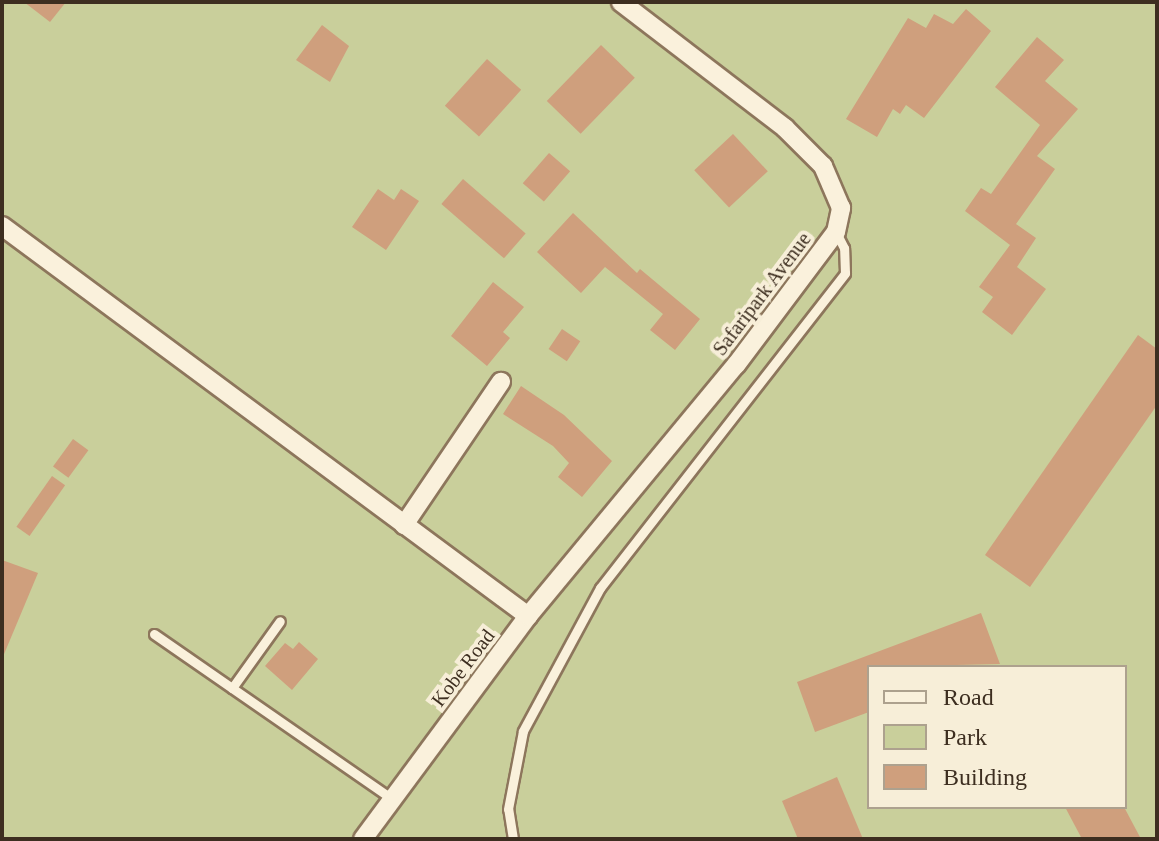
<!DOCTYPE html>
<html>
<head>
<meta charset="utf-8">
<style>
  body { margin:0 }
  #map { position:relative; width:1159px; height:841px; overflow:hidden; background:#f0e4c8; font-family:Georgia,serif }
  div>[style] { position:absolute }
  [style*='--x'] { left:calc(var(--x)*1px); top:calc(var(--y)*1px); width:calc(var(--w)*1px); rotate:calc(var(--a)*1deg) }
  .green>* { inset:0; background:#c9cf9b }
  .building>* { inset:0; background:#cf9f7d; transform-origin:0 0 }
  .roads { filter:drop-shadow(2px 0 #8d765c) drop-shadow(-2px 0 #8d765c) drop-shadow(0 2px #8d765c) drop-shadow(0 -2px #8d765c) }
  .lane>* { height:9px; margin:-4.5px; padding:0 4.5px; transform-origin:4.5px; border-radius:4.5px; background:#faf1dc }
  .street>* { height:18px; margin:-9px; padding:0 9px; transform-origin:9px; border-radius:9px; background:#faf1dc }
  span { translate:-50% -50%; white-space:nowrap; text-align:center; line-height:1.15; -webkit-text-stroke:8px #f7eed8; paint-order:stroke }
  .street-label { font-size:20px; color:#3d2e20 }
  .frame { position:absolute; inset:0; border:4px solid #3d2e20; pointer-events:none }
  .legend { position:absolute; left:867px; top:665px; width:260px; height:144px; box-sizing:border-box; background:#f7eed8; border:2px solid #ada18e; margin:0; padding:10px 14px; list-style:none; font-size:24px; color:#3d2e20 }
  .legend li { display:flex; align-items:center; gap:16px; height:40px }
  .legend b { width:40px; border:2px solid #ada18e }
</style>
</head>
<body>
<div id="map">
  <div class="green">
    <div style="clip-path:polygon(evenodd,2px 2px,1157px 2px,1157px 839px,2px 839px,2px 2px,869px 667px,1125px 667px,1125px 807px,869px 807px,869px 667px)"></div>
  </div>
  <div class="building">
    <div style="clip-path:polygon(24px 2px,66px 2px,50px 22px)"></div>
    <div style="clip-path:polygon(966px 9px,991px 31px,924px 118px,906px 105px,900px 114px,893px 109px,877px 137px,846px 119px,908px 18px,926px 28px,934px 14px,953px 24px)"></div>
    <div style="clip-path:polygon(322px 25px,349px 46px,330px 82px,296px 60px)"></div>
    <div style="clip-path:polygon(1037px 37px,1064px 60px,1045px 81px,1078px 109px,1037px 156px,1055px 169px,1016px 224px,1036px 238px,1017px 267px,1046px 289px,1012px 335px,982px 312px,993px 297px,979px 287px,1010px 245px,965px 211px,981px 188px,991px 194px,1040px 125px,995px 87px)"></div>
    <div style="left:601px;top:45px;width:47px;height:78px;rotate:44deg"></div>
    <div style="left:487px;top:59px;width:46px;height:63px;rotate:42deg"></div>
    <div style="left:733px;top:134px;width:51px;height:53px;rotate:47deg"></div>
    <div style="left:549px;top:153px;width:28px;height:40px;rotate:41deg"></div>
    <div style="left:463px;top:179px;width:83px;height:33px;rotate:41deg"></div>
    <div style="clip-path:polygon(378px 189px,394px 200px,401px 189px,419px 201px,386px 250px,352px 227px)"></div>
    <div style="clip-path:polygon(573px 213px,637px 273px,640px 269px,700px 319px,675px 350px,650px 330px,663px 314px,605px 267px,581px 293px,537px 252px)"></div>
    <div style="clip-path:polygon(493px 282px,524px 307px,503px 332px,510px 338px,487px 366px,451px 336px)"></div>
    <div style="left:562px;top:329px;width:22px;height:24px;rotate:34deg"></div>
    <div style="clip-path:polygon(1138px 335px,1157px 349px,1157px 405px,1030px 587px,985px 555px)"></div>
    <div style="clip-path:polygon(521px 386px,564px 415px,612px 461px,582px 497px,558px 477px,569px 463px,553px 446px,503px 414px)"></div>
    <div style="left:73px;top:439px;width:19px;height:34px;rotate:36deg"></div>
    <div style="left:52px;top:476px;width:16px;height:62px;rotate:35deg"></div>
    <div style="clip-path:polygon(2px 560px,38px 573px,2px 659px)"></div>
    <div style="clip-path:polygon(981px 613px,1000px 664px,869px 667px,869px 712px,815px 732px,797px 682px)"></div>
    <div style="clip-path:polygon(299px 642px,318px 659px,292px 690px,265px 666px,285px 643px,293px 649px)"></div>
    <div style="clip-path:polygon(837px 777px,863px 839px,798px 839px,782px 801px)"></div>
    <div style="clip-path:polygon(1065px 807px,1124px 807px,1141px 839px,1082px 839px)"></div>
  </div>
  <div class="roads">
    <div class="lane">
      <div style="--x:154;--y:634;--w:290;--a:34.7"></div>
      <div style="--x:232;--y:688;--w:82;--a:-54.4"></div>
      <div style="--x:513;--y:839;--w:30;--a:-99"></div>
      <div style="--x:508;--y:809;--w:79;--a:-79.1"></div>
      <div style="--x:523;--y:731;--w:162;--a:-61.7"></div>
      <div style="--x:600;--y:588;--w:399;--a:-52.1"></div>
      <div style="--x:845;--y:273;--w:25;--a:-92"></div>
      <div style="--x:844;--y:248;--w:18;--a:-117"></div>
    </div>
    <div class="street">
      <div style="--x:2;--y:226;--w:655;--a:36.55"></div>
      <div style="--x:404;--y:525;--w:173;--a:-55.9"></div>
      <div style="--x:363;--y:839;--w:277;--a:-53.5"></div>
      <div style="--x:528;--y:616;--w:326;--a:-50.4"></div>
      <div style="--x:736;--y:365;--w:166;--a:-53.1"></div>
      <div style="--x:836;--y:232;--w:25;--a:-78"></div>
      <div style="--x:841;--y:208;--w:46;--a:-113.2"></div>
      <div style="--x:823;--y:166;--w:54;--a:-135"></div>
      <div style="--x:785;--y:128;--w:207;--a:-142.5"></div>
    </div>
  </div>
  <div class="street-label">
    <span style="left:762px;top:294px;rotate:-53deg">Safaripark Avenue</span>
    <span style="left:463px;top:668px;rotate:-53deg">Kobe Road</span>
  </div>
  <div class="frame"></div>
  <ul class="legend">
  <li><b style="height:10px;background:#faf1dc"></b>Road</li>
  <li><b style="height:22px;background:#c9cf9b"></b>Park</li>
  <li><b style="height:22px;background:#cf9f7d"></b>Building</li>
  </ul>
</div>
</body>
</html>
